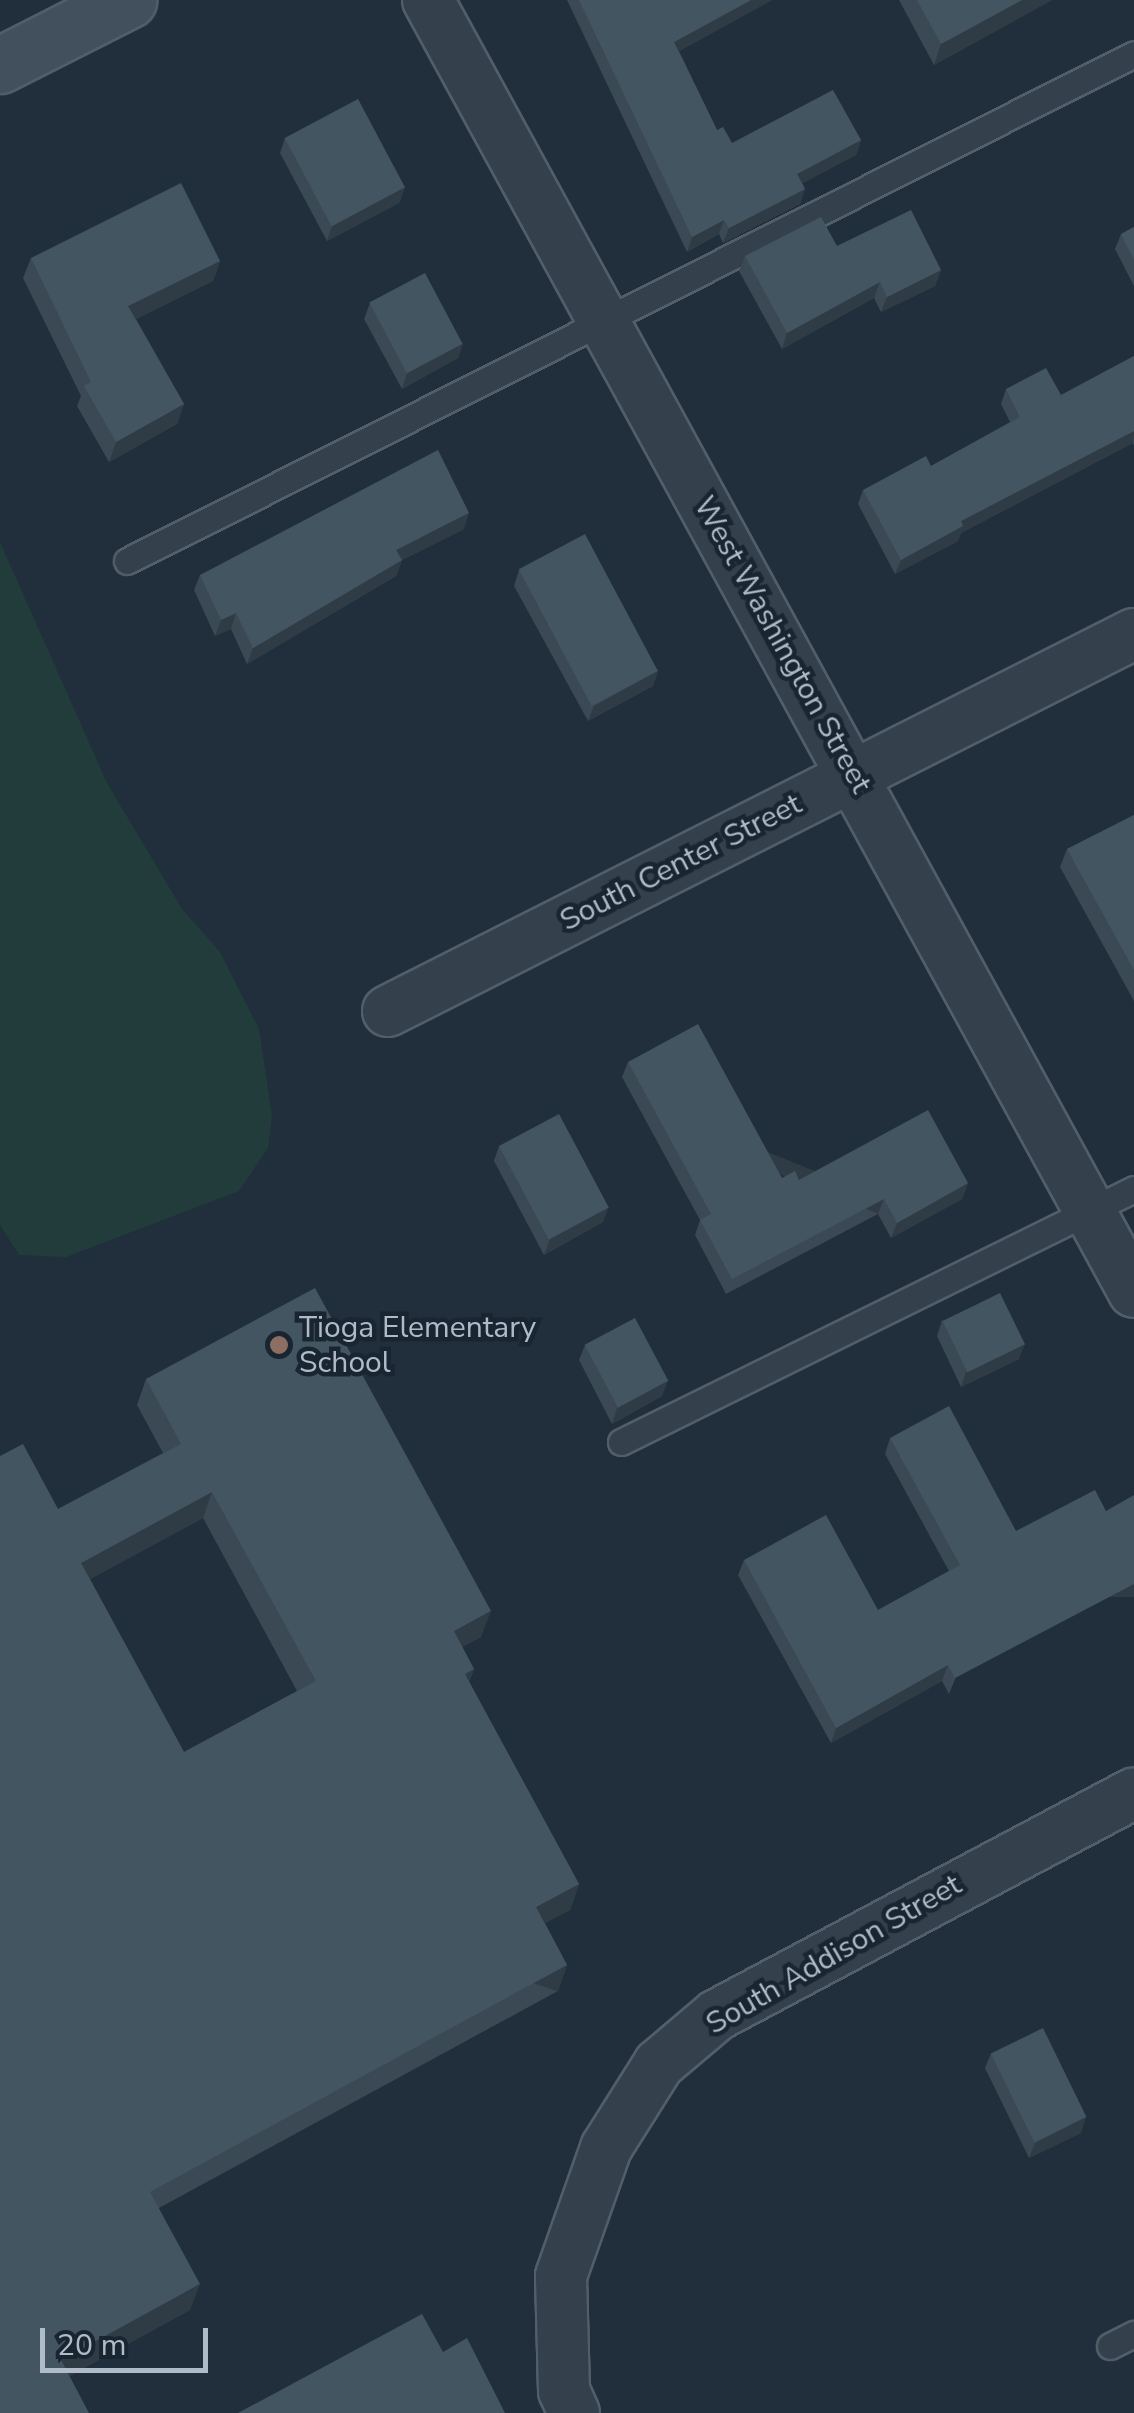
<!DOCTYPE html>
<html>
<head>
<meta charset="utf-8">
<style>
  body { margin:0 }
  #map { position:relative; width:1134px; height:2413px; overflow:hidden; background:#202f3b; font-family:"Nunito Sans",sans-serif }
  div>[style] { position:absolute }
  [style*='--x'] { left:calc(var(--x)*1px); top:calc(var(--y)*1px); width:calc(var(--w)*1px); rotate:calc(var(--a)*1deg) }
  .green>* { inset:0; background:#223c3b }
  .roads { filter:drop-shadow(2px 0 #525e69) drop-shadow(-2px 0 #525e69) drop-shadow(0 2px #525e69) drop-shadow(0 -2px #525e69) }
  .service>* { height:25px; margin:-12.5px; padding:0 12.5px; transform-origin:12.5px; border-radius:12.5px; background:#34404b }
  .minor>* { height:50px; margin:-25px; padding:0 25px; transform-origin:25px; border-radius:25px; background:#34404b }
  .secondary>* { height:55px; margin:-27.5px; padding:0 27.5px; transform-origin:27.5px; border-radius:27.5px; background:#42505e }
  .wall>* { inset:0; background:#3a4954 }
  .shaded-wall>* { inset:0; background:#303c45; transform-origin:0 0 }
  .building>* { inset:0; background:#445562; transform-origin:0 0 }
  .dots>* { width:28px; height:28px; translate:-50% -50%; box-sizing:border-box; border:5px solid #192530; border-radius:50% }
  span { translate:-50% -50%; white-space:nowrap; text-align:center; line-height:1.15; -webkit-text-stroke:9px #192530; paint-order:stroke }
  .street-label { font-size:30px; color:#afbbc7 }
  .poi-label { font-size:30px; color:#afbbc7 }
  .left { translate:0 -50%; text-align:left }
  .scale { position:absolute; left:40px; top:2328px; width:168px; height:45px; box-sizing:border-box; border:5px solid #afbbc7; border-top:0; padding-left:12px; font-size:30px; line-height:35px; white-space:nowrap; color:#afbbc7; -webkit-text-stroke:8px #192530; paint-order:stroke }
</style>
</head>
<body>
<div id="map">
  <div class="green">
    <div style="clip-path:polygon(0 542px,107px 783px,182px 909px,220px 952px,259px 1029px,272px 1116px,268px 1148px,239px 1191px,66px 1257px,19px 1255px,0 1225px)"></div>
  </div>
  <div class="roads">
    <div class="service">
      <div style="--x:127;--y:561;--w:1127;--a:-26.72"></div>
      <div style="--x:621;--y:1442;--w:572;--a:-26.25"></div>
      <div style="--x:1110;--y:2346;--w:27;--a:-27"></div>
    </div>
    <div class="minor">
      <div style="--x:428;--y:0;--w:1472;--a:61.35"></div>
      <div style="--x:388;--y:1011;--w:836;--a:-26.81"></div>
      <div style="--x:574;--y:2413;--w:24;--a:-114"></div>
      <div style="--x:564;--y:2391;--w:115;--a:-91.5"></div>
      <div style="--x:561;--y:2276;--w:136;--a:-70.6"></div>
      <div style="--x:606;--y:2148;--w:99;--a:-57.8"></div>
      <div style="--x:659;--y:2064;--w:76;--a:-40.2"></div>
      <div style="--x:717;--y:2015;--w:472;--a:-28"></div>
    </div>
    <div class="secondary">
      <div style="--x:0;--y:65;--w:144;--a:-26.9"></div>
    </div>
  </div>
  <div class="wall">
    <div style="clip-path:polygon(567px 0,772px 0,679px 51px,717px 130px,732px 143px,861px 140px,856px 155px,802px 183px,805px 189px,800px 204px,723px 243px,719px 234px,687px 252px)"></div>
    <div style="clip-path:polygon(899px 0,1052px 0,934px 65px)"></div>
    <div style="clip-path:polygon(285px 138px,405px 187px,399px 203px,327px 241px,280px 153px)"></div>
    <div style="clip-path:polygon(1134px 227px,1134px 286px,1115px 249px,1121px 234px)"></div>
    <div style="clip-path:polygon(837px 246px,941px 270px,935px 286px,881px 312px,874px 298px,782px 349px,739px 271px,745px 256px)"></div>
    <div style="clip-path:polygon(31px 258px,220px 261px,213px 281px,136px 319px,184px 404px,177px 424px,109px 462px,77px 406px,81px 396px,23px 278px)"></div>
    <div style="clip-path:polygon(370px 303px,463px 343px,458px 358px,402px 389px,364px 319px)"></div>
    <div style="clip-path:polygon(1134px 356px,1134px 446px,1133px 443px,961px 533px,958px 541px,895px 574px,858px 504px,863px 490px,931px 466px,1010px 422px,1001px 404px,1006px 389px,1061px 395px)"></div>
    <div style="clip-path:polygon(464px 529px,402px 560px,396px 576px,247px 664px,231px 629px,215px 636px,194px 590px,200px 575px)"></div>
    <div style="clip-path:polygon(519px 570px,658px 671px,653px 686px,588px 721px,514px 586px)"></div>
    <div style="clip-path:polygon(1134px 815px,1134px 1001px,1060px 867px,1067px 849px)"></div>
    <div style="clip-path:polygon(628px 1062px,782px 1178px,799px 1180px,968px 1183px,962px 1199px,891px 1238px,878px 1214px,726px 1294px,695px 1235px,700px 1220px,622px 1077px)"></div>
    <div style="clip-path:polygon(499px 1146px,603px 1222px,544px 1255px,494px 1161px)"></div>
    <div style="clip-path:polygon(942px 1320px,1019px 1359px,961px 1387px,937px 1336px)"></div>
    <div style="clip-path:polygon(585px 1345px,662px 1396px,612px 1424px,579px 1360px)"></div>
    <div style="clip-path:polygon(evenodd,146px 1379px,481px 1637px,462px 1647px,474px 1669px,469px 1682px,579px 1884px,570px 1910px,545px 1923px,567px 1965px,558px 1991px,159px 2208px,190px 2310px,0 2413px,58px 1509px,163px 1453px,137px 1405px,146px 1379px,203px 1518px,297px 1691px,184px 1752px,90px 1579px,203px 1518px)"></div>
    <div style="clip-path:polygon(890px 1438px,1016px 1531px,949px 1694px,942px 1681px,831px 1743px,738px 1575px,744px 1560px,878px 1610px,949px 1571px,885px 1454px)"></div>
    <div style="clip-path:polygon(991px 2053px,1081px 2133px,1029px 2158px,985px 2068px)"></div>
  </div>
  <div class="shaded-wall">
    <div style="clip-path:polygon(751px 0,772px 0,669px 57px,674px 42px)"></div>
    <div style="clip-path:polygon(1022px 0,1052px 0,934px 65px,941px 44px)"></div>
    <div style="clip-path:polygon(861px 140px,856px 155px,792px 189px,797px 174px)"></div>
    <div style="clip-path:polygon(405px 187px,399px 203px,327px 241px,332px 226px)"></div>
    <div style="clip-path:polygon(805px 189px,800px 204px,723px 243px,729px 228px)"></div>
    <div style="clip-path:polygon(724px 220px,719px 234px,687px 252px,692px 237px)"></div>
    <div style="clip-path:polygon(220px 261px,213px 281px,121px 326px,128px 306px)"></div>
    <div style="clip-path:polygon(941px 270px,935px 286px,881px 312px,887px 297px)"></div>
    <div style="clip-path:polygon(880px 282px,874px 298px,782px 349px,787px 333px)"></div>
    <div style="clip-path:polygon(463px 343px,458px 358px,402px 389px,407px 373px)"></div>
    <div style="clip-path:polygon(184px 404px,177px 424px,109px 462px,116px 442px)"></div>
    <div style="clip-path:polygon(1134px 431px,1133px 443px,961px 533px,958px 541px,895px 574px,901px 560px,961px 521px)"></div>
    <div style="clip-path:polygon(469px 513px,464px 529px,391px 565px,396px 550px)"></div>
    <div style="clip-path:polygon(402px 560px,396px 576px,247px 664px,253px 648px)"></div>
    <div style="clip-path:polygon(236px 613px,231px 629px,215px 636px,221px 620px)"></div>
    <div style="clip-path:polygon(658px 671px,653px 686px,588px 721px,594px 706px)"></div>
    <div style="clip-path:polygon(968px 1183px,962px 1199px,891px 1238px,897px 1223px)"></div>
    <div style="left:884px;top:1199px;width:16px;height:172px;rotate:112deg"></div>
    <div style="clip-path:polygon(609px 1207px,603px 1222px,544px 1255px,550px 1239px)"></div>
    <div style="clip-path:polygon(1025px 1344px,1019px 1359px,961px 1387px,966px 1372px)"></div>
    <div style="clip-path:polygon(668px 1381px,662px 1396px,612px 1424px,617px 1408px)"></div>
    <div style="clip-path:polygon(212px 1492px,203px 1518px,72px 1589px,81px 1563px)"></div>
    <div style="left:1134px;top:1584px;width:13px;height:202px;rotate:90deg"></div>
    <div style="clip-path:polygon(491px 1611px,481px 1637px,444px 1657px,454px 1631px)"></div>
    <div style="clip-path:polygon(948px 1665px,942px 1681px,831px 1743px,836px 1728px)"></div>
    <div style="clip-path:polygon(474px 1669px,465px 1695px,465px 1674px)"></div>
    <div style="clip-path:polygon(579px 1884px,570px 1910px,526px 1933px,536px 1907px)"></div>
    <div style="left:567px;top:1965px;width:28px;height:475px;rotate:109deg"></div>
    <div style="clip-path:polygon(1086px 2117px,1081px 2133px,1029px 2158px,1035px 2143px)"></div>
    <div style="clip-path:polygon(200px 2284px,190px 2310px,52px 2386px,61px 2360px)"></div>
  </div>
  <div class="building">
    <div style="clip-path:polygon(579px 0,751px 0,674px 42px,717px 130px,723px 127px,732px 143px,833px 90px,861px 140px,797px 174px,805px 189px,729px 228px,724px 220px,692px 237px)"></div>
    <div style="clip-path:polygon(917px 0,1022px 0,941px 44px)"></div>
    <div style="left:358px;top:99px;width:100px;height:83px;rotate:62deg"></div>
    <div style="clip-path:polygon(181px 183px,220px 261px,128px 306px,184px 404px,116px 442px,84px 386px,91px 382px,31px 258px)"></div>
    <div style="clip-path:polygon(911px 210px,941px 270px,887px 297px,880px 282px,787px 333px,745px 256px,821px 217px,837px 246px)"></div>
    <div style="clip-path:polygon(1134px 227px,1134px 260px,1121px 234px)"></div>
    <div style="left:425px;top:273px;width:80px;height:63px;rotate:62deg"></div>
    <div style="clip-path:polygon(1134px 356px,1134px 431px,961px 521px,963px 526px,901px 560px,863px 490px,926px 456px,931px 466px,1020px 417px,1006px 389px,1046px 368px,1061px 395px)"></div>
    <div style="clip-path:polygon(438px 450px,469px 513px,396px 550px,402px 560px,253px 648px,236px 613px,221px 620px,200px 575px)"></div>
    <div style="left:585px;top:534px;width:155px;height:75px;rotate:62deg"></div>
    <div style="clip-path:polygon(1134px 815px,1134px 970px,1067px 849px)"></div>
    <div style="clip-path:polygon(698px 1024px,782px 1178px,795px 1171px,799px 1180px,928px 1110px,968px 1183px,897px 1223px,884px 1199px,732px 1279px,700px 1220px,711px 1214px,628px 1062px)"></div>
    <div style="left:559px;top:1114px;width:106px;height:68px;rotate:62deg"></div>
    <div style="clip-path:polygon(evenodd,315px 1288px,491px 1611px,454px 1631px,474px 1669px,465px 1674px,579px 1884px,536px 1907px,567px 1965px,150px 2192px,200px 2284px,61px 2360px,89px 2413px,0 2413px,0 1456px,23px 1444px,58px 1509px,181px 1444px,146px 1379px,315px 1288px,212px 1492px,316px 1681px,184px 1752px,81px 1563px,212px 1492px)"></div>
    <div style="left:1000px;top:1293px;width:57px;height:64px;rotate:64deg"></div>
    <div style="left:635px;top:1318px;width:71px;height:57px;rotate:62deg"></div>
    <div style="clip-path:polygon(949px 1406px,1016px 1531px,1095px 1490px,1106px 1511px,1134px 1495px,1134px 1584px,955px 1678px,948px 1665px,836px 1728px,744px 1560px,826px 1515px,878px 1610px,960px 1565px,890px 1438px)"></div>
    <div style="left:1043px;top:2028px;width:99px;height:58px;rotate:64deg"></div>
    <div style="clip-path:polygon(422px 2314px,443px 2352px,467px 2338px,505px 2413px,238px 2413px)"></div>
  </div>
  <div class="dots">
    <div style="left:279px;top:1345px;background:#8d6e63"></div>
  </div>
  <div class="street-label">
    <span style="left:782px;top:645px;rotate:61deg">West Washington Street</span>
    <span style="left:681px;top:863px;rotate:-27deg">South Center Street</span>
    <span style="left:834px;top:1955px;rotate:-30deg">South Addison Street</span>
  </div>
  <div class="poi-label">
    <span class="left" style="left:299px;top:1345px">Tioga Elementary<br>School</span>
  </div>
  <div class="scale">20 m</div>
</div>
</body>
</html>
